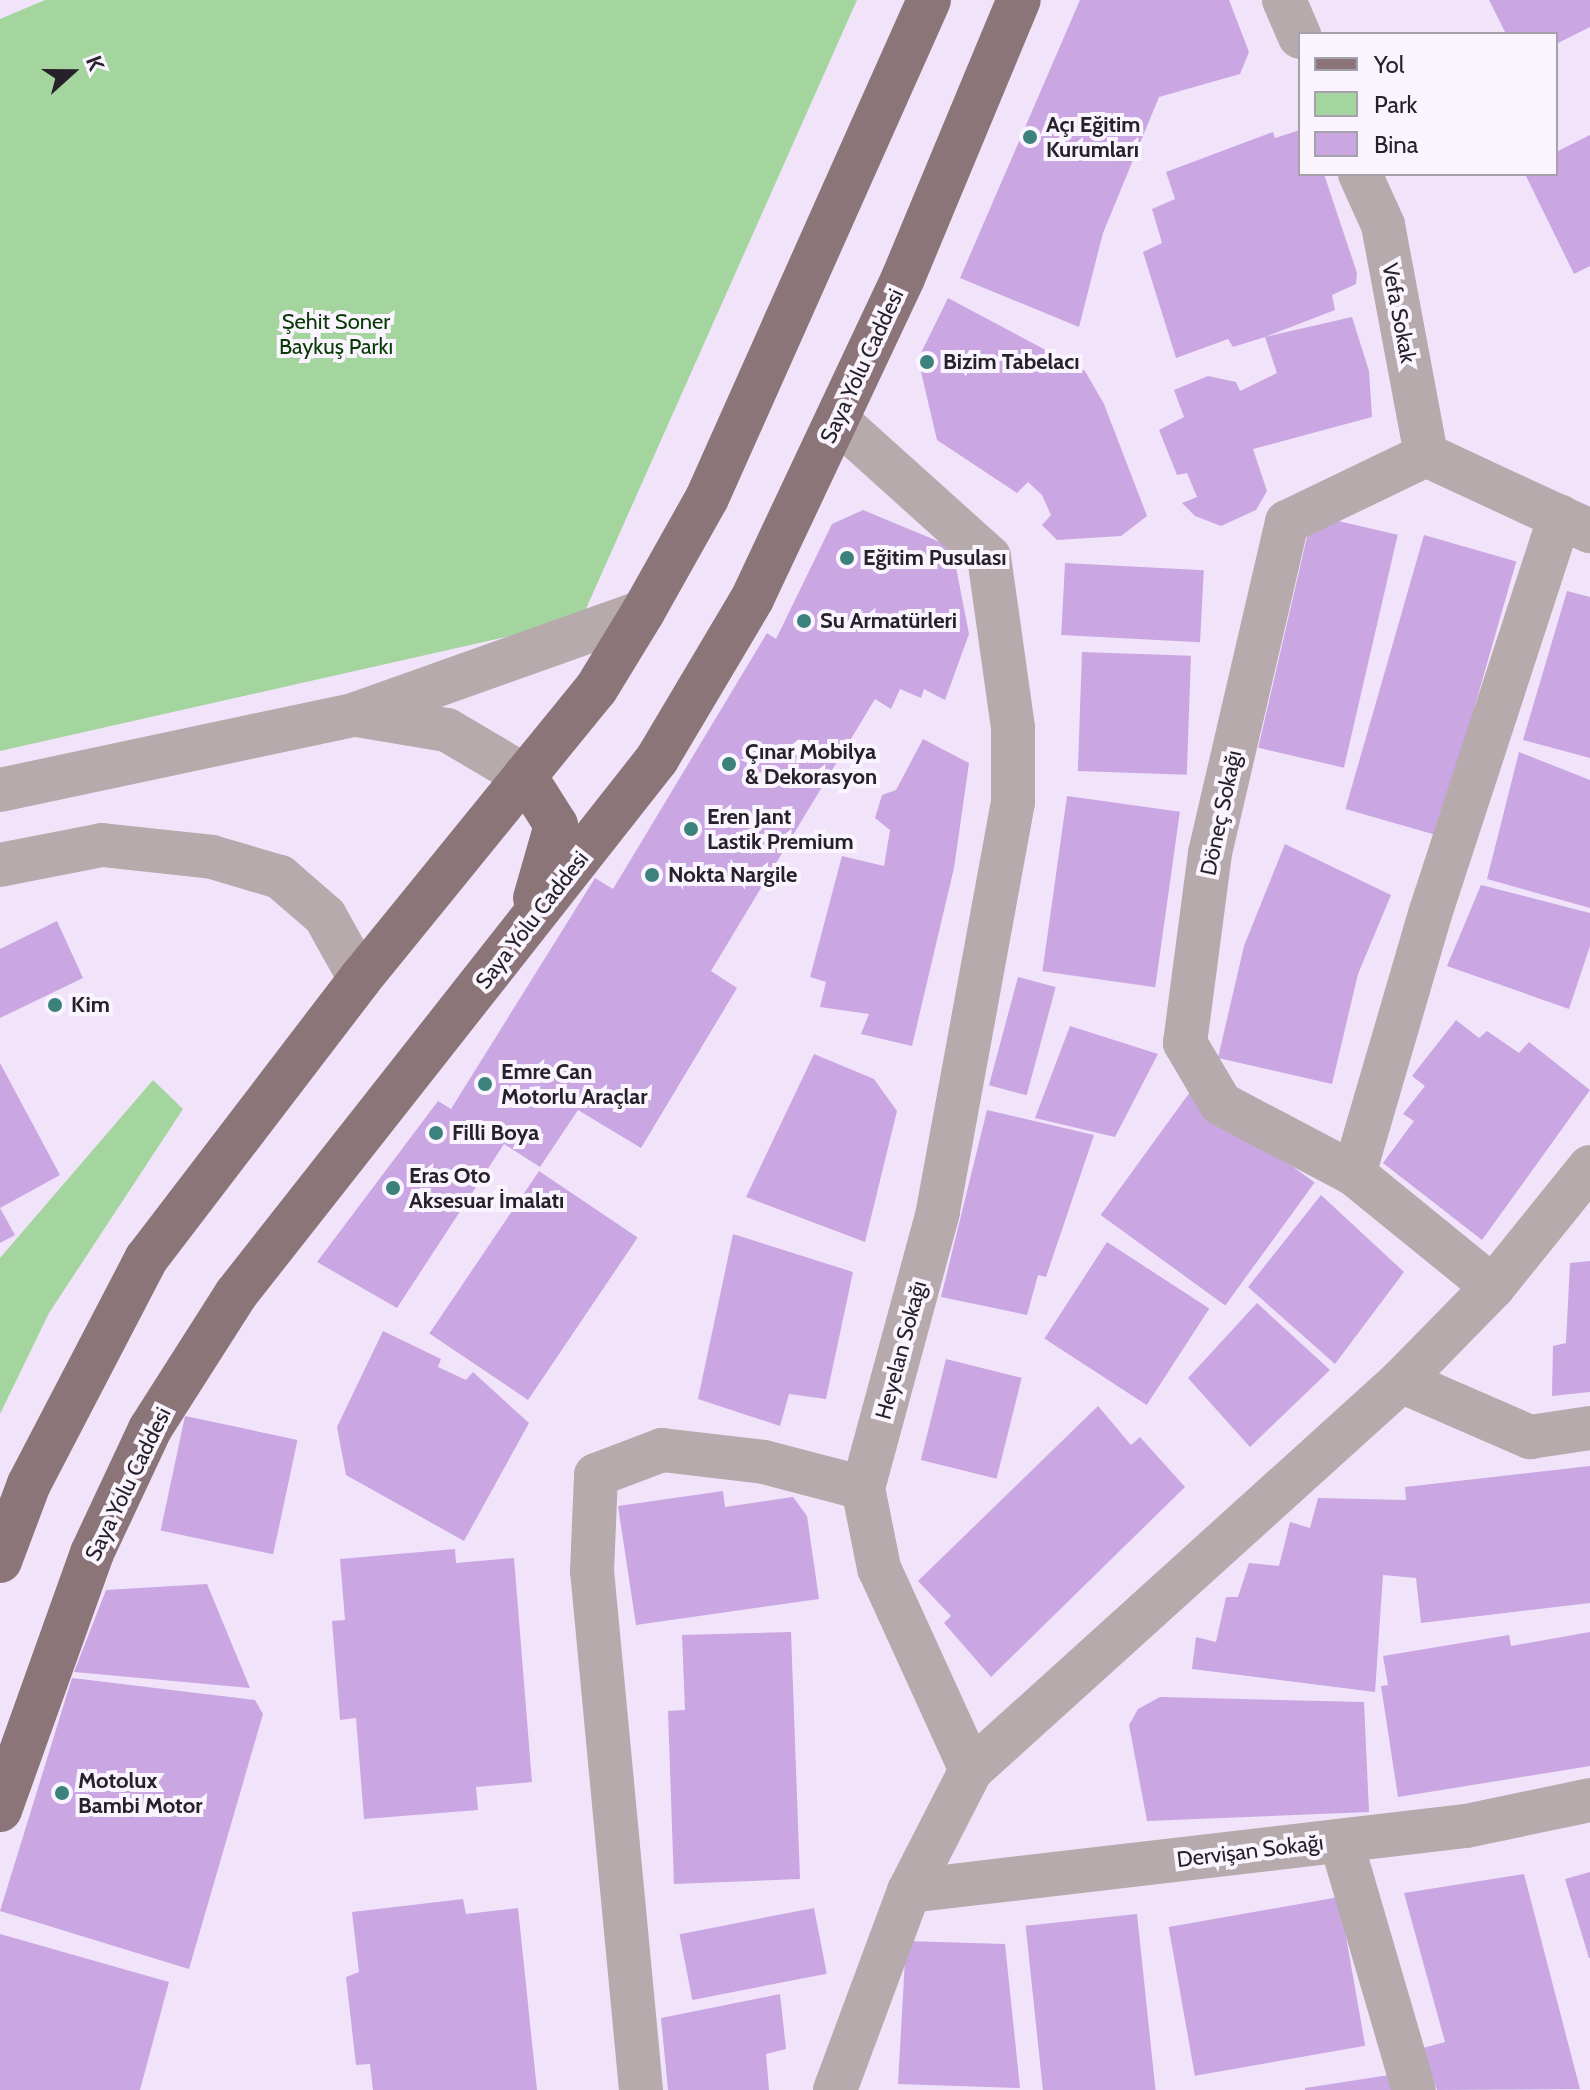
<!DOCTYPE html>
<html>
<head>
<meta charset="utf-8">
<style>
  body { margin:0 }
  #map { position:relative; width:1590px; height:2090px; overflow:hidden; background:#f1e4fa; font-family:Cabin,sans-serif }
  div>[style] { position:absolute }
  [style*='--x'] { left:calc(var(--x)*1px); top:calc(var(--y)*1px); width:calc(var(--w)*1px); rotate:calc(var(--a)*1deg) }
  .green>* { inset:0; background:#a4d59e }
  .building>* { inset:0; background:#caa6e3; transform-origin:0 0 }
  .minor>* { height:44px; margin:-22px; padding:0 22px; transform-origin:22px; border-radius:22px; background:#b7aaac }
  .major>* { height:44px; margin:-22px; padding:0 22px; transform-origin:22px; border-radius:22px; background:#8b7579 }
  .dots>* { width:22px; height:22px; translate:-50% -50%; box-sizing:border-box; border:4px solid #faf4fe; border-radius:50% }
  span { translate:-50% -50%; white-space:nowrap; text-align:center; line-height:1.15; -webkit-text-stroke:8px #faf4fe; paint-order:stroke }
  .poi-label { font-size:22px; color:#26212a; font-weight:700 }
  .left { translate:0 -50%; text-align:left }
  .street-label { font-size:22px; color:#26212a }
  .park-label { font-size:22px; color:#073b03 }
  .legend { position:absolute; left:1298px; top:32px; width:260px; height:144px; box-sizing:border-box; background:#faf4fe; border:2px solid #a5a0a9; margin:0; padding:10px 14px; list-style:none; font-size:24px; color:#26212a }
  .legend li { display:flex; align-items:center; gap:16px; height:40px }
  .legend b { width:40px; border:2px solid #a5a0a9 }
  .north { position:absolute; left:32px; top:32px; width:80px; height:80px; -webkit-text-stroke:6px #faf4fe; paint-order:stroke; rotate:69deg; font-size:22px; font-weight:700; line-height:32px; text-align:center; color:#26212a }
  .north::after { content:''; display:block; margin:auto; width:28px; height:36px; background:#26212a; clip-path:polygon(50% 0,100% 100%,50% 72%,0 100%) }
</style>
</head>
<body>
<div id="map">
  <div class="green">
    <div style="clip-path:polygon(45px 0,857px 0,581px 620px,0 751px,0 19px)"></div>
    <div style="clip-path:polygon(153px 1080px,183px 1109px,49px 1313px,0 1414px,0 1258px)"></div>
  </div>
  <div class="building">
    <div style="clip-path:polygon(1080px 0,1229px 0,1249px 52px,1240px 74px,1159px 97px,1103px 233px,1079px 327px,960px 278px)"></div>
    <div style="clip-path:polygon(1489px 0,1590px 0,1590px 27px,1556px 44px,1556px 34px,1506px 34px)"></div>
    <div style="clip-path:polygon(1300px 130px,1300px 174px,1324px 174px,1357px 273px,1356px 284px,1332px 295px,1335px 310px,1265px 337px,1352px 317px,1369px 371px,1372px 417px,1253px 449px,1267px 491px,1256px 510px,1221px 526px,1195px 516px,1182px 503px,1197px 497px,1187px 473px,1177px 475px,1159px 430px,1184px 417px,1174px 390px,1208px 376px,1236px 382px,1240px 391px,1277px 373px,1265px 337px,1233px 347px,1228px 339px,1176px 358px,1143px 252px,1162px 243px,1152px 209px,1175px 199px,1166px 172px,1273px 132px,1275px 138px)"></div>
    <div style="clip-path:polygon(1590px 135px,1590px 266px,1574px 274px,1525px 174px,1556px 174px,1556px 152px)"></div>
    <div style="clip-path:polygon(948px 298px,1085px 371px,1104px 404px,1147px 516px,1121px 536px,1057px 540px,1042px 525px,1051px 515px,1042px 495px,1028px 482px,1017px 493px,937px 440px,918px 359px)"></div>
    <div style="clip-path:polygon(863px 510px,952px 547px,969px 634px,945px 700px,924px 689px,921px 698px,900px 689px,891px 709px,875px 699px,711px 971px,737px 988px,641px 1148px,578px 1110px,540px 1167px,504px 1144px,397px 1308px,317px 1262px,438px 1101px,451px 1109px,595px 878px,613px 889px,767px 633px,776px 639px,832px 524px)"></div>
    <div style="left:1312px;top:515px;width:88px;height:239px;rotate:13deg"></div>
    <div style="left:1424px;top:535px;width:96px;height:285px;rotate:16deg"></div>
    <div style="left:1065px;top:563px;width:139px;height:72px;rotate:3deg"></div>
    <div style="clip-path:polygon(1567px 591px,1590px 597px,1590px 758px,1523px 740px)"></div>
    <div style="left:1082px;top:652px;width:109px;height:119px;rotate:2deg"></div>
    <div style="clip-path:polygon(923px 739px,969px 763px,954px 868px,912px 1046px,861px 1034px,869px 1014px,820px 1007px,826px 982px,810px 977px,842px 856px,884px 866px,890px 830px,875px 818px,882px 795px,896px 790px)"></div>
    <div style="clip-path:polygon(1519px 752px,1590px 780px,1590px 908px,1487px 879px)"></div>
    <div style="left:1067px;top:796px;width:114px;height:177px;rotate:8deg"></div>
    <div style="clip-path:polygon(1285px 844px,1391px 895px,1358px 974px,1332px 1084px,1218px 1058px,1244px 946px)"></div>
    <div style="clip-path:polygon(1481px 885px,1590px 913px,1590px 946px,1569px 1009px,1447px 966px)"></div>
    <div style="clip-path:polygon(57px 921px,83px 978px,0 1018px,0 949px)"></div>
    <div style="left:1018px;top:977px;width:39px;height:112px;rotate:15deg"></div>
    <div style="clip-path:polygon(1456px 1020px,1479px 1038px,1487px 1031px,1519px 1053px,1529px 1042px,1590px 1090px,1482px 1240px,1383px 1163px,1414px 1121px,1403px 1114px,1425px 1086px,1412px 1076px)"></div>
    <div style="clip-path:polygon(1070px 1026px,1158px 1054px,1115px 1137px,1035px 1118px)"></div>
    <div style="clip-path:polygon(814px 1054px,874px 1079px,897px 1111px,865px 1242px,746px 1197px)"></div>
    <div style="clip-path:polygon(0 1063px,60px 1175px,0 1208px)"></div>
    <div style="left:1190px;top:1092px;width:154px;height:152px;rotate:36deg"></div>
    <div style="clip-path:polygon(987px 1110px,1094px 1135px,1046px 1277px,1038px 1275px,1027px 1315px,941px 1297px)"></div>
    <div style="left:539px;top:1171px;width:119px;height:196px;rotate:34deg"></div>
    <div style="clip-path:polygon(1321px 1195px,1404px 1272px,1335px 1364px,1248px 1287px)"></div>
    <div style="clip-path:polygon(0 1208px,15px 1235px,0 1243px)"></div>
    <div style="clip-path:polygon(733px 1234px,853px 1272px,826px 1399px,789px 1394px,780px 1426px,698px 1399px)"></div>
    <div style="left:1107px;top:1242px;width:122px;height:115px;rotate:33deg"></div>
    <div style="clip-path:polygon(1590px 1261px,1590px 1392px,1552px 1396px,1553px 1346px,1566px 1343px,1570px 1263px)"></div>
    <div style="clip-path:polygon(1257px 1303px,1330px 1370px,1250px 1447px,1188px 1378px)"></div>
    <div style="clip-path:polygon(383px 1331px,441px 1359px,438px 1367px,466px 1380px,473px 1372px,529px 1423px,464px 1541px,346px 1475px,337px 1427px)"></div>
    <div style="left:946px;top:1359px;width:78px;height:104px;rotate:14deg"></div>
    <div style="clip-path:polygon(1098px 1406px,1131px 1445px,1140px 1437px,1185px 1487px,991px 1677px,944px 1623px,951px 1616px,918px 1581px)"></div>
    <div style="left:185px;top:1416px;width:115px;height:117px;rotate:12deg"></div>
    <div style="clip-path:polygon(1590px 1466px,1590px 1603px,1421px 1623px,1416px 1578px,1383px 1575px,1375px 1692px,1192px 1669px,1196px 1637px,1216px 1642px,1226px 1597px,1238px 1597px,1249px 1563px,1279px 1566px,1290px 1522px,1310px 1528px,1318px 1498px,1406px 1500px,1405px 1487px)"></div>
    <div style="clip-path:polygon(723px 1491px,725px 1507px,793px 1497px,807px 1516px,819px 1599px,636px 1625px,618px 1506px)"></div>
    <div style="clip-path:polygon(455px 1549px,456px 1563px,514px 1558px,532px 1782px,476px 1787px,478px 1810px,364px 1819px,356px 1718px,340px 1720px,332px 1621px,345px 1620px,340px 1559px)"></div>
    <div style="clip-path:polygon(207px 1584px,250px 1688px,74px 1672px,106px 1590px)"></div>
    <div style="clip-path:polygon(791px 1632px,800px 1879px,674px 1884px,668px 1711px,685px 1710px,682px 1635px)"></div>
    <div style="clip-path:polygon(1590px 1632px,1590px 1766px,1398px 1797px,1381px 1686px,1388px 1685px,1383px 1656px,1509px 1635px,1511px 1646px)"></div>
    <div style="clip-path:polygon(72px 1678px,255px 1700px,263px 1714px,189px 1969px,0 1911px)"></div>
    <div style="clip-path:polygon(1160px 1697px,1364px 1702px,1369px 1812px,1147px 1821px,1129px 1725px,1138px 1709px)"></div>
    <div style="clip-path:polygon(1590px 1872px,1590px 1958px,1589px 1958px,1565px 1879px)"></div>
    <div style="clip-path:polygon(1524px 1874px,1580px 2089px,1437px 2090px,1423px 2048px,1445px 2042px,1404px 1893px)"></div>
    <div style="left:1339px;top:1897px;width:151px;height:173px;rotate:80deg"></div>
    <div style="clip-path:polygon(463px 1899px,466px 1914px,518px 1908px,537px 2090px,373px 2090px,370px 2064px,356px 2065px,346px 1977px,359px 1972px,352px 1912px)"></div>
    <div style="left:814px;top:1908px;width:67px;height:137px;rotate:79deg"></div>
    <div style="left:1137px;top:1914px;width:177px;height:112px;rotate:84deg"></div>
    <div style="clip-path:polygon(0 1934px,169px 1982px,140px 2090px,0 2090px)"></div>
    <div style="clip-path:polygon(906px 1941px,1005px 1944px,1020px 2088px,898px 2084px)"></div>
    <div style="clip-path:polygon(780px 1994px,786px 2049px,766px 2054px,769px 2090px,668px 2090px,661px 2018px)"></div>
    <div style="clip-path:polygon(1402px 2073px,1405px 2090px,1305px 2090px,1305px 2088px)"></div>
  </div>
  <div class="minor">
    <div style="--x:1284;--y:0;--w:40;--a:66.6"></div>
    <div style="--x:1360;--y:174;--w:56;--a:65.7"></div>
    <div style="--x:1383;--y:225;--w:234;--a:79.4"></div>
    <div style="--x:838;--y:421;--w:203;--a:42"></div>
    <div style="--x:989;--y:557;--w:173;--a:82"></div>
    <div style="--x:1013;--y:728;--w:74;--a:90"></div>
    <div style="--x:1013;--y:802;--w:417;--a:100.4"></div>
    <div style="--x:938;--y:1212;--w:286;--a:105.2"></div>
    <div style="--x:357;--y:715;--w:91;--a:9.5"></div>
    <div style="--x:447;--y:730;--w:91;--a:30.5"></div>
    <div style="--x:0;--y:790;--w:361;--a:-12"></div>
    <div style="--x:353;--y:715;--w:308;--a:-19.6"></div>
    <div style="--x:0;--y:865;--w:104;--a:-11.1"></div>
    <div style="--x:102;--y:845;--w:111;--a:6.2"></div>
    <div style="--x:212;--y:857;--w:71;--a:16.4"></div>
    <div style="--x:280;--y:877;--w:60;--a:40.9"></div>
    <div style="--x:325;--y:916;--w:72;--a:60.9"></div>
    <div style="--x:1354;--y:1174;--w:274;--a:-73.7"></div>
    <div style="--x:1431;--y:911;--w:415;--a:-71.9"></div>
    <div style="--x:1493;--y:1287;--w:179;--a:-140.9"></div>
    <div style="--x:1354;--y:1174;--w:150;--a:-152.2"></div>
    <div style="--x:1221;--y:1104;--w:71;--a:-120.5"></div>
    <div style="--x:1185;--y:1043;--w:192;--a:-82.5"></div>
    <div style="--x:1210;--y:853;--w:340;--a:-76.9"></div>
    <div style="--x:1287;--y:522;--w:154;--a:-25.7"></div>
    <div style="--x:1426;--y:455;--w:181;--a:24.9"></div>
    <div style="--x:1401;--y:1381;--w:141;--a:23.5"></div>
    <div style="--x:1530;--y:1437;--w:61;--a:-8.5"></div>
    <div style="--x:1341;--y:1841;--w:259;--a:73.7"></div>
    <div style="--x:909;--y:1891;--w:561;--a:-6.66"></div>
    <div style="--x:1466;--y:1826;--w:127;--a:-11.8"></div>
    <div style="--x:641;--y:2090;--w:521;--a:-95.39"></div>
    <div style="--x:592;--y:1571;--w:96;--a:-87.6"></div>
    <div style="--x:596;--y:1475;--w:71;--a:-20.7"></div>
    <div style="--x:662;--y:1450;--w:103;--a:6.7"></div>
    <div style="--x:764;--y:1462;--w:102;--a:14.7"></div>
    <div style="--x:863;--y:1488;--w:82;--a:78.7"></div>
    <div style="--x:879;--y:1568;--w:222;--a:65.5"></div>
    <div style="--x:835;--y:2090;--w:212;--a:-69.6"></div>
    <div style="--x:909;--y:1891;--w:136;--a:-62.9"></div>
    <div style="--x:971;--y:1770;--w:580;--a:-42.13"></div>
    <div style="--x:1401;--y:1381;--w:132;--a:-45.6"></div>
    <div style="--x:1493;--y:1287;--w:154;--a:-51.1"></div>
  </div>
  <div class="major">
    <div style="--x:525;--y:776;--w:58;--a:57.7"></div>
    <div style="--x:556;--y:825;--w:76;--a:106"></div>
    <div style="--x:0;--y:1561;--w:82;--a:-69.4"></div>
    <div style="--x:29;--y:1484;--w:254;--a:-62.5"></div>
    <div style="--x:146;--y:1259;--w:352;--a:-52.6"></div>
    <div style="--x:360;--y:979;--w:374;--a:-50.9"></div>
    <div style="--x:596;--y:689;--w:90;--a:-58.6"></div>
    <div style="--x:643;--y:612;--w:131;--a:-60.7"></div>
    <div style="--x:707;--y:498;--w:545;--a:-65.97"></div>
    <div style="--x:0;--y:1810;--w:273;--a:-70.3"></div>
    <div style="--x:92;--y:1553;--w:137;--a:-64.9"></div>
    <div style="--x:150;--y:1429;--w:160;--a:-57.5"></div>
    <div style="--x:236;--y:1294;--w:681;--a:-51.8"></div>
    <div style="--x:657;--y:759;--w:186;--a:-59.3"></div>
    <div style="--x:752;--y:599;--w:355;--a:-64.8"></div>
    <div style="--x:903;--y:278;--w:301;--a:-67.4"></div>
  </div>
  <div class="dots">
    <div style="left:1030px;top:137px;background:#3b827d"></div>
    <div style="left:927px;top:362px;background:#3b827d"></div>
    <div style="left:847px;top:558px;background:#3b827d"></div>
    <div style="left:804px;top:621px;background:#3b827d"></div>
    <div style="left:729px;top:764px;background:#3b827d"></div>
    <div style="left:691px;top:829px;background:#3b827d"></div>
    <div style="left:652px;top:875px;background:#3b827d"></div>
    <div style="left:55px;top:1005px;background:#3b827d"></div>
    <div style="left:485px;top:1084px;background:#3b827d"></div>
    <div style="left:436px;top:1133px;background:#3b827d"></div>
    <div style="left:393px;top:1188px;background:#3b827d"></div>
    <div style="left:62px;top:1793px;background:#3b827d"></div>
  </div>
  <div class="poi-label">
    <span class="left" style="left:1046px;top:137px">Açı Eğitim<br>Kurumları</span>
    <span class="left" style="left:943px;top:362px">Bizim Tabelacı</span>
    <span class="left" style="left:863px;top:558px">Eğitim Pusulası</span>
    <span class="left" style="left:820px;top:621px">Su Armatürleri</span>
    <span class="left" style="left:745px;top:764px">Çınar Mobilya<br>&amp; Dekorasyon</span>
    <span class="left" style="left:707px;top:829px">Eren Jant<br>Lastik Premium</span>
    <span class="left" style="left:668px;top:875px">Nokta Nargile</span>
    <span class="left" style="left:71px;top:1005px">Kim</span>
    <span class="left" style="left:501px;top:1084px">Emre Can<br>Motorlu Araçlar</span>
    <span class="left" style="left:452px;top:1133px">Filli Boya</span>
    <span class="left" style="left:409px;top:1188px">Eras Oto<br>Aksesuar İmalatı</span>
    <span class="left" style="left:78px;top:1793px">Motolux<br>Bambi Motor</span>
  </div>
  <div class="street-label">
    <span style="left:1399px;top:313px;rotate:79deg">Vefa Sokak</span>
    <span style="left:862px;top:366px;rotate:-65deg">Saya Yolu Caddesi</span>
    <span style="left:1221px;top:813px;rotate:-78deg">Döneç Sokağı</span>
    <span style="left:532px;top:920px;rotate:-52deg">Saya Yolu Caddesi</span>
    <span style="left:901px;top:1350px;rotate:-75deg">Heyelan Sokağı</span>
    <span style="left:128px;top:1484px;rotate:-64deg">Saya Yolu Caddesi</span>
    <span style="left:1250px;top:1851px;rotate:-7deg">Dervişan Sokağı</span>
  </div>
  <div class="park-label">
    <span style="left:336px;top:334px">Şehit Soner<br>Baykuş Parkı</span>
  </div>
  <ul class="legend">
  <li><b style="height:10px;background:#8b7579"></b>Yol</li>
  <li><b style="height:22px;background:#a4d59e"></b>Park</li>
  <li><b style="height:22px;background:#caa6e3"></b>Bina</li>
  </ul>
  <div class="north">K</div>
</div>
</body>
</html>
